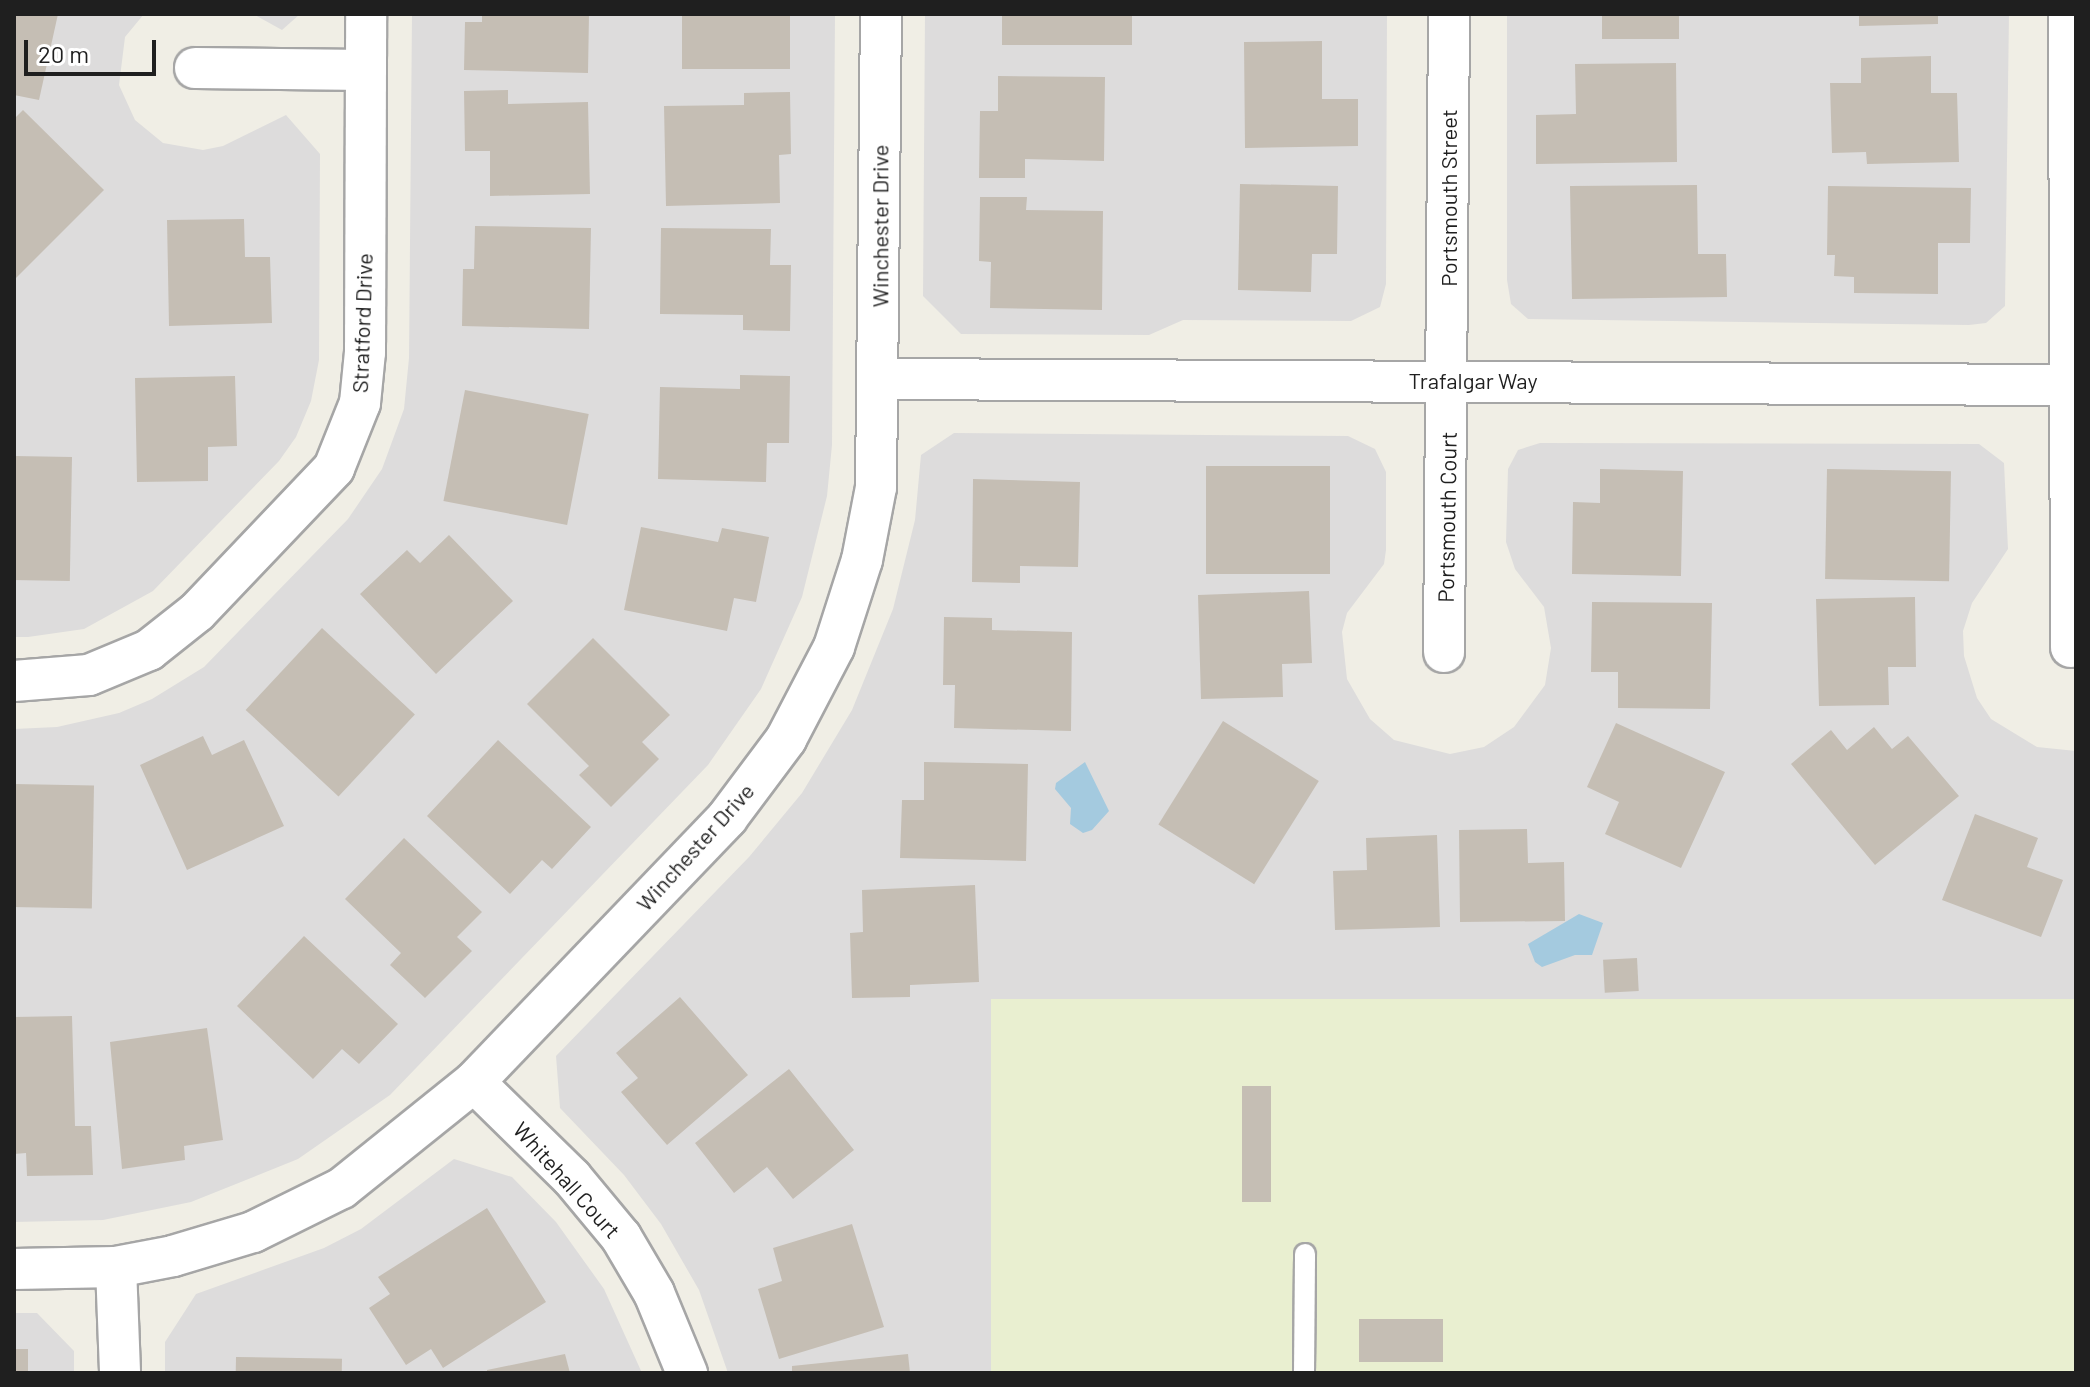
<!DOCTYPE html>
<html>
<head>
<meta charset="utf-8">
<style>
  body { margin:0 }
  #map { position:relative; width:2090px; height:1387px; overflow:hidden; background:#f0eee5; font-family:Barlow,sans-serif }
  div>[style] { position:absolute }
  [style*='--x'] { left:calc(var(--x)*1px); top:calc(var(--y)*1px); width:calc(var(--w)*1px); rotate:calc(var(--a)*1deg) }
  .residential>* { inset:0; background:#dddcdc }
  .farmland>* { inset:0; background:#e9efd0; transform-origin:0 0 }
  .water>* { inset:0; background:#a4cadf }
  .building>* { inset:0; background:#c5beb4; transform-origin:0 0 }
  .roads { filter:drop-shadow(2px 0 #a6a6a6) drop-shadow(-2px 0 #a6a6a6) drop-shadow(0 2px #a6a6a6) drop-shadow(0 -2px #a6a6a6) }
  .service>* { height:20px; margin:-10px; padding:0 10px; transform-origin:10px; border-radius:10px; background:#fff }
  .minor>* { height:40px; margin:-20px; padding:0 20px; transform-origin:20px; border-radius:20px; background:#fff }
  span { translate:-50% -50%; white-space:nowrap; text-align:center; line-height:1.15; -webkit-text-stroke:6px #fff; paint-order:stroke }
  .street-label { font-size:22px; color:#1f1f1f }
  .frame { position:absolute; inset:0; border:16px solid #1f1f1f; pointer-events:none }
  .scale { position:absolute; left:24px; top:40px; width:132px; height:36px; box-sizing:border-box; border:4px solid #1f1f1f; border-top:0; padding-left:10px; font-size:24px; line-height:28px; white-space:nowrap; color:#1f1f1f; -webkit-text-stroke:6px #fff; paint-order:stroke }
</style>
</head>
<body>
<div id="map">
  <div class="residential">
    <div style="clip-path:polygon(14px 14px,144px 14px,125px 37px,119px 85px,135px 120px,163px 143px,203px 150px,223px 146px,286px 115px,320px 154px,319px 360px,311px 401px,296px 437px,279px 461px,153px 591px,84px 629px,28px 637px,14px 637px)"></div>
    <div style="clip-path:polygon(253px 14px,300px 14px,282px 30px)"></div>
    <div style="clip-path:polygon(412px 14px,835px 14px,832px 445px,827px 496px,802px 597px,761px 689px,708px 765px,390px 1095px,298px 1159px,191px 1202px,103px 1220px,14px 1222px,14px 729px,57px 727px,119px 713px,152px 699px,204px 667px,348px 519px,382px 469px,404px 409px,409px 358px)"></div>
    <div style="clip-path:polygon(925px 14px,1387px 14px,1386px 284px,1380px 307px,1351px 321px,1183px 320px,1149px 335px,961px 334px,923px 296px)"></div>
    <div style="clip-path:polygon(1507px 14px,2009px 14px,2005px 306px,1986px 323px,1969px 325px,1528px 319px,1511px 304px,1507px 280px)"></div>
    <div style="clip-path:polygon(954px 433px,1348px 436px,1375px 449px,1386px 472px,1386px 550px,1384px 564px,1347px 613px,1342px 632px,1347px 679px,1370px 719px,1394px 740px,1450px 754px,1484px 747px,1514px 727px,1545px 685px,1551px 648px,1544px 607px,1515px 569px,1506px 542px,1508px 469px,1518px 450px,1540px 443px,1979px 444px,2004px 463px,2008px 549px,1972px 603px,1963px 631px,1964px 656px,1977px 698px,1991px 719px,2037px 747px,2076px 751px,2076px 999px,991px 1004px,992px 1373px,728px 1373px,699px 1290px,661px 1224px,624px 1175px,560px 1108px,556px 1056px,749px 857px,802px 793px,852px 710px,893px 609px,915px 520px,921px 455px)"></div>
    <div style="clip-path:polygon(454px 1159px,512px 1177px,556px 1222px,604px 1289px,642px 1373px,165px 1373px,165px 1342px,196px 1294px,324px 1248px,361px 1229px)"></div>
    <div style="clip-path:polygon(14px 1313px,37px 1313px,74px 1351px,74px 1373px,14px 1373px)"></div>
  </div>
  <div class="farmland">
    <div style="left:2076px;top:999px;width:374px;height:1085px;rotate:90deg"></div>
  </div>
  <div class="water">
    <div style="clip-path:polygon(1085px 762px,1109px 811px,1092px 830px,1083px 833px,1070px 824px,1071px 808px,1055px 789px,1056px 783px)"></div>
    <div style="clip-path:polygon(1579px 914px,1603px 923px,1592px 955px,1575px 955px,1542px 967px,1535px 962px,1528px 944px)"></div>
  </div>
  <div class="building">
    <div style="clip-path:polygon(14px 14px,58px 14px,39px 100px,14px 95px)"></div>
    <div style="clip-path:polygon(482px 14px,589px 14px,588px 73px,464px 70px,465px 22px,482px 22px)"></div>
    <div style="left:682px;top:14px;width:108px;height:55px"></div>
    <div style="left:1002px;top:14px;width:130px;height:31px"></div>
    <div style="left:1602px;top:14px;width:77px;height:25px"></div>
    <div style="clip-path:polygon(1859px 14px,1938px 14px,1938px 24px,1859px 26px)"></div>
    <div style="clip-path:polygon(1322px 41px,1322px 99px,1358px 99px,1358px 146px,1245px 148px,1244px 42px)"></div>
    <div style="clip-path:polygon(1931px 56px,1931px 93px,1957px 93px,1959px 162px,1867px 164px,1866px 152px,1832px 153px,1830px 83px,1861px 83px,1861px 58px)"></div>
    <div style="clip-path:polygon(1676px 63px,1677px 162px,1536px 164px,1536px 115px,1576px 114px,1575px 64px)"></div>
    <div style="clip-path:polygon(998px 76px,1105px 77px,1104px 161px,1025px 159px,1025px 178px,979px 178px,980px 111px,998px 111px)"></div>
    <div style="clip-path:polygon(508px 90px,508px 104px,588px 102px,590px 194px,490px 196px,490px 151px,465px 151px,464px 91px)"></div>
    <div style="clip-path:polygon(790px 92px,791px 154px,779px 155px,780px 203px,666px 206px,664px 106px,744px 105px,744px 93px)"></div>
    <div style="clip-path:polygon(23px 110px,104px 190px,16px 278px,14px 119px)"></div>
    <div style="clip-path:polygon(1240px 184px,1338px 186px,1337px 254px,1312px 254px,1311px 292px,1238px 290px)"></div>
    <div style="clip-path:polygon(1697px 185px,1698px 254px,1726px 254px,1727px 297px,1572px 299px,1570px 186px)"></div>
    <div style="clip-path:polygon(1828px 186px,1971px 188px,1970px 243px,1938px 243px,1938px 294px,1854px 293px,1854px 277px,1834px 276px,1835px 255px,1827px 255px)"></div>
    <div style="clip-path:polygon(980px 197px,1027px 197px,1026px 210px,1103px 211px,1102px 310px,990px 308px,991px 262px,979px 261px)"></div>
    <div style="clip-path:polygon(244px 219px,245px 257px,270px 257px,272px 323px,169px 326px,167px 220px)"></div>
    <div style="clip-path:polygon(475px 226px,591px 228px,589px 329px,462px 326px,463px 269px,474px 269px)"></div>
    <div style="clip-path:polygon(661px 228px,771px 229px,770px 265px,791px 265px,790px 331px,743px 330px,743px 315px,660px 314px)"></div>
    <div style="clip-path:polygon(740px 375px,790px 376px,789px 443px,767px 443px,766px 482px,658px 479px,660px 387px,740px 389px)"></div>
    <div style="clip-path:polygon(235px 376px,237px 446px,208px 447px,208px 481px,137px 482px,135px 378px)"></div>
    <div style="left:465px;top:390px;width:126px;height:113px;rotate:11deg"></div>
    <div style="left:14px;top:456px;width:58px;height:124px;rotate:1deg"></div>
    <div style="left:1206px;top:466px;width:124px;height:108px"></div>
    <div style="clip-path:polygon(1600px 469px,1683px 471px,1681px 576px,1572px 574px,1573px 502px,1600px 503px)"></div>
    <div style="left:1827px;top:469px;width:124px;height:110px;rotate:1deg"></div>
    <div style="clip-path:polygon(973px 479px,1080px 482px,1078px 567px,1020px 566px,1020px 583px,972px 582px)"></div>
    <div style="clip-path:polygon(641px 527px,718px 542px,722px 528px,769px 537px,756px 602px,734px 598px,727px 631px,624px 610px)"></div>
    <div style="clip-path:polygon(449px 535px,513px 601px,436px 674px,360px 594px,407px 550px,420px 563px)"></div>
    <div style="clip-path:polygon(1309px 591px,1312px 663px,1282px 664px,1283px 697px,1201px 699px,1198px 595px)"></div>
    <div style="clip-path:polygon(1915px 597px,1916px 667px,1888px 667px,1889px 705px,1819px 706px,1816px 599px)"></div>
    <div style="clip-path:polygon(1592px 602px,1712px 603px,1710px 709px,1618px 708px,1618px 672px,1591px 672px)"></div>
    <div style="clip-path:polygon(944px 617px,992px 618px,992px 630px,1072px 632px,1071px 731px,954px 728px,955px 685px,943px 685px)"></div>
    <div style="left:322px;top:628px;width:127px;height:112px;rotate:43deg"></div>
    <div style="clip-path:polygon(593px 638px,670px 715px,642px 742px,659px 759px,611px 807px,579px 775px,589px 766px,527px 704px)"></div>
    <div style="left:1223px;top:721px;width:113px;height:122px;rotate:32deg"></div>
    <div style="clip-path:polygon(1616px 723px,1725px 772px,1681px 868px,1605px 834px,1619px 802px,1587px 787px)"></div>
    <div style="clip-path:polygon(1874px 727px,1892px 749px,1908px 736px,1959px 796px,1875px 865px,1791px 764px,1831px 730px,1847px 750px)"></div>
    <div style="clip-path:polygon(203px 736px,212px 755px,244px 740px,284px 826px,187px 870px,140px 765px)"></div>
    <div style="clip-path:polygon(498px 740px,591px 827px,552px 869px,542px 860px,510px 894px,427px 816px)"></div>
    <div style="clip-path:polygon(924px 762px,1028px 764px,1026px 861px,900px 858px,902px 800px,924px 800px)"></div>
    <div style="left:14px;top:784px;width:80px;height:123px;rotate:1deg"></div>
    <div style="clip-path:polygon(1975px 814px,2038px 838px,2027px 867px,2063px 880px,2041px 937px,1942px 900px)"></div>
    <div style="clip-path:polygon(1527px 829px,1528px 863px,1564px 862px,1565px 921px,1460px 922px,1459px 830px)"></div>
    <div style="clip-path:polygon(1437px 835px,1440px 927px,1335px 930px,1333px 871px,1367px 870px,1366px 838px)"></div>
    <div style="clip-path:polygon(404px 838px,482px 912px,457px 937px,472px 951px,425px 998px,390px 965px,401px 953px,345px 899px)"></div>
    <div style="clip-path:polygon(975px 885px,979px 982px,910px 985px,910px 997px,852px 998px,850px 933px,863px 932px,862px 890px)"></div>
    <div style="clip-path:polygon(304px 936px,398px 1024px,359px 1064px,342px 1049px,313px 1079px,237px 1006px)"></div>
    <div style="left:1637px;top:958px;width:33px;height:34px;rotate:87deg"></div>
    <div style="clip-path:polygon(680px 997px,748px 1075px,667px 1145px,621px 1092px,638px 1078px,616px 1053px)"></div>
    <div style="clip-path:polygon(72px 1016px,75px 1126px,91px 1126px,93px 1175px,27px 1176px,26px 1153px,14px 1154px,14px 1017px)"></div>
    <div style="clip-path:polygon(207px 1028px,223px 1140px,184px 1146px,185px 1160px,122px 1169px,110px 1042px)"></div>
    <div style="clip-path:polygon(789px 1069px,854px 1150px,793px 1199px,767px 1167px,734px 1193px,695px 1143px)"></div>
    <div style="left:1242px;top:1086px;width:29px;height:116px"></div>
    <div style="clip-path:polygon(487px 1208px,546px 1302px,443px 1368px,431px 1349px,406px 1365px,369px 1308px,390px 1294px,378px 1277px)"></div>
    <div style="clip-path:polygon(852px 1224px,884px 1327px,779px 1359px,758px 1289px,782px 1281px,773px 1248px)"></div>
    <div style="left:1359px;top:1319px;width:84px;height:43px"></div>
    <div style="left:14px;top:1349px;width:14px;height:24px"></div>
    <div style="clip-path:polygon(565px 1354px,570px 1373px,487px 1373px,487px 1370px)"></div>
    <div style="clip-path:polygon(908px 1354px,910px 1373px,792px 1373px,792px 1366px)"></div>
    <div style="left:236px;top:1357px;width:106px;height:16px;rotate:1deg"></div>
  </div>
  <div class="roads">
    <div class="service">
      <div style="--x:1304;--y:1373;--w:119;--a:-89.5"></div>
    </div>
    <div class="minor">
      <div style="--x:2069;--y:14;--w:633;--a:89.82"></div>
      <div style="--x:195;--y:68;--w:171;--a:0.7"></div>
      <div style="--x:879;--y:379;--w:1188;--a:0.29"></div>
      <div style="--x:1444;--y:652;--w:638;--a:-89.55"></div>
      <div style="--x:14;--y:681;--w:75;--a:-4.6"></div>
      <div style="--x:89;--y:675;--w:65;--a:-22.6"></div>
      <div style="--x:149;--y:650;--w:61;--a:-38.4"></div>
      <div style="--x:197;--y:612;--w:199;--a:-46.4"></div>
      <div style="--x:334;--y:468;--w:70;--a:-68.2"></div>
      <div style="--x:360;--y:403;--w:51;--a:-84.4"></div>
      <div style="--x:365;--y:352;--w:338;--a:-89.8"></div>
      <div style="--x:474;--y:1082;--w:137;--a:44.4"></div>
      <div style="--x:572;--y:1178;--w:77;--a:50.3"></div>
      <div style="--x:621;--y:1237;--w:65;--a:59.5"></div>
      <div style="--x:654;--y:1293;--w:87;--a:67.6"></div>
      <div style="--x:116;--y:1267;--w:106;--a:87.8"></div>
      <div style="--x:14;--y:1269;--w:102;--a:-1.1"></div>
      <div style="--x:116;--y:1267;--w:58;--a:-10.9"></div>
      <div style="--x:173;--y:1256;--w:84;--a:-16.7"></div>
      <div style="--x:253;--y:1232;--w:99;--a:-26.3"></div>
      <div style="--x:342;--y:1188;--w:169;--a:-38.8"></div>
      <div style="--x:474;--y:1082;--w:366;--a:-46.2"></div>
      <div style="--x:727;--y:818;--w:99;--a:-53.2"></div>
      <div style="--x:786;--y:739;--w:104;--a:-62.4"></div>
      <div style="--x:834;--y:647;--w:91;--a:-72.2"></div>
      <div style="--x:862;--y:560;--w:74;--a:-79.1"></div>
      <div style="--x:876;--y:487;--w:473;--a:-89.4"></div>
    </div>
  </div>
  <div class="street-label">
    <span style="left:1449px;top:198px;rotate:-90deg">Portsmouth Street</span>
    <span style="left:880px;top:226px;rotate:-90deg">Winchester Drive</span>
    <span style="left:362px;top:323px;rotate:-88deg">Stratford Drive</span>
    <span style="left:1473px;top:381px">Trafalgar Way</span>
    <span style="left:1447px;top:517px;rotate:-89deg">Portsmouth Court</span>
    <span style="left:695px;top:847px;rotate:-48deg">Winchester Drive</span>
    <span style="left:567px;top:1180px;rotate:48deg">Whitehall Court</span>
  </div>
  <div class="frame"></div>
  <div class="scale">20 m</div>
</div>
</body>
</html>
